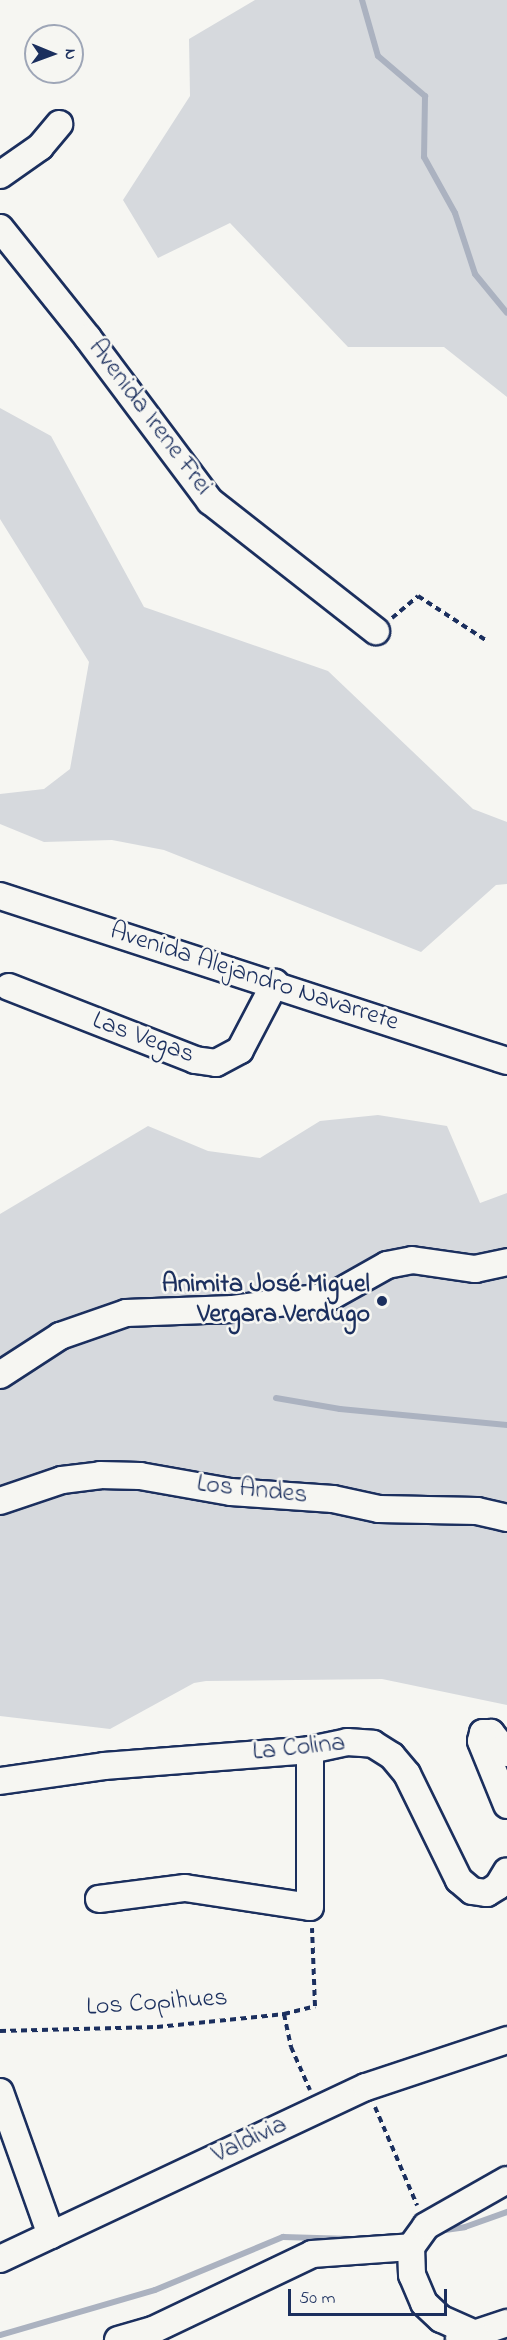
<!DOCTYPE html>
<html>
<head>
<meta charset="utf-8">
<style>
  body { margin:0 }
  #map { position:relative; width:507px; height:2340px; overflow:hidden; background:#f6f6f2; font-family:"Indie Flower",sans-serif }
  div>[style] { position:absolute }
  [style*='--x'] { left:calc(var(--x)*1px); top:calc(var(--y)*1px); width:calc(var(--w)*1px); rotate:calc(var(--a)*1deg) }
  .green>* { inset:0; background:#d6d9dd }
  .stream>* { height:6px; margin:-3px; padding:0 3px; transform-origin:3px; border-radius:3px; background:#abb2c0 }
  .path>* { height:4px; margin-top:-2px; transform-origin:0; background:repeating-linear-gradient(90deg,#1b2f5e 0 6px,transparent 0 10.5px) }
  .roads { filter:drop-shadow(2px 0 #1b2f5e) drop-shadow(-2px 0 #1b2f5e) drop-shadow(0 2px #1b2f5e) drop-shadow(0 -2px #1b2f5e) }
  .minor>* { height:26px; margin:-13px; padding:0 13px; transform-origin:13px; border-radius:13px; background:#f6f6f2 }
  .dots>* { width:16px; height:16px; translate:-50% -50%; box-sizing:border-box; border:3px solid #f6f6f2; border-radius:50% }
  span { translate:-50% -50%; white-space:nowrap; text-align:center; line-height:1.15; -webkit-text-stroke:5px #f6f6f2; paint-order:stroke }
  .street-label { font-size:26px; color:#1b2f5e }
  .poi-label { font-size:26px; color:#1b2f5e; font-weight:700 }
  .right { translate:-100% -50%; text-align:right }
  .north { position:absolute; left:24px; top:24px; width:60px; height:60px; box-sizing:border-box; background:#f6f6f2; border:2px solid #9ea6b7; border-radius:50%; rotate:91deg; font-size:16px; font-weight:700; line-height:24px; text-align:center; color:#1b2f5e }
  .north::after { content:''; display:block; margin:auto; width:21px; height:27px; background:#1b2f5e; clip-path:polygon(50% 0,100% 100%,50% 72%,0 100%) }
  .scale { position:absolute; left:288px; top:2289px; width:159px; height:27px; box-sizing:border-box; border:3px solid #1b2f5e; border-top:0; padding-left:8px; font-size:18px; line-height:21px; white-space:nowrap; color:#1b2f5e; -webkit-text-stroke:4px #f6f6f2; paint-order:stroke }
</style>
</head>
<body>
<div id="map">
  <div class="green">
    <div style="clip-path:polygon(255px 0,507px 0,507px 397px,444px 347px,348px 347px,230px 223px,158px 258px,123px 200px,190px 96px,189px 39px)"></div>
    <div style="clip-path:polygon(0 408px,51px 436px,144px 607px,328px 671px,473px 809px,507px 822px,507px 884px,496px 885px,421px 952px,164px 850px,112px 840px,44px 842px,0 824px,0 794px,44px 789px,70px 769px,89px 662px,0 519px)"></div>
    <div style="clip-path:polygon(378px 1115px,447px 1126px,480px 1203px,507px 1193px,507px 1705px,382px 1679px,206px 1681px,194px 1683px,110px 1729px,0 1716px,0 1214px,148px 1126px,208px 1151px,260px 1158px,320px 1121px)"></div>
  </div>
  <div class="stream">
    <div style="--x:362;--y:0;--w:58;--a:74.1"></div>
    <div style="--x:378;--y:56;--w:62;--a:40.4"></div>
    <div style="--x:425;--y:96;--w:61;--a:90.9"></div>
    <div style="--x:424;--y:157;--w:64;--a:61"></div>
    <div style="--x:455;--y:213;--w:64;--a:71.8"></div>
    <div style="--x:475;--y:274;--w:50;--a:50.6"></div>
    <div style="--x:276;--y:1398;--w:65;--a:9.8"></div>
    <div style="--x:340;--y:1409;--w:168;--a:5.5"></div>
    <div style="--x:438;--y:2231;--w:27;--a:-8"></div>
    <div style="--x:465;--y:2227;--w:45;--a:-19.7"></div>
    <div style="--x:0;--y:2335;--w:161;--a:-16.2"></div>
    <div style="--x:155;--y:2290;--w:139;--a:-22.5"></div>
    <div style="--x:283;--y:2237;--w:68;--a:1.7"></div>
  </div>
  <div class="path">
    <div style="--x:392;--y:618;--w:34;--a:-40"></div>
    <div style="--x:418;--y:596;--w:82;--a:33.1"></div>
    <div style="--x:284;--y:2014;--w:34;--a:78"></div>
    <div style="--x:291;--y:2047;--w:47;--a:66.2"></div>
    <div style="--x:0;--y:2031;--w:157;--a:-1.5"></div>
    <div style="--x:157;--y:2027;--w:128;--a:-5.8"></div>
    <div style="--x:284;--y:2014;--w:32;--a:-14"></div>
    <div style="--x:315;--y:2006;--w:78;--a:-92.2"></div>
    <div style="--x:375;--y:2107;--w:107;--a:66.8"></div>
  </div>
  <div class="roads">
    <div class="minor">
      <div style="--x:0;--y:175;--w:49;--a:-35"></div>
      <div style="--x:40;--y:147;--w:30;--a:-50"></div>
      <div style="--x:0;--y:228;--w:141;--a:51.3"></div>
      <div style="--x:88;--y:338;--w:204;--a:53.2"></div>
      <div style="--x:210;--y:501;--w:211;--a:38.1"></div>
      <div style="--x:0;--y:896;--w:533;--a:18.03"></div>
      <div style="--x:9;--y:987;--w:200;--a:21.4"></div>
      <div style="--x:195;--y:1060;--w:21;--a:8"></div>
      <div style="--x:216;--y:1063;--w:27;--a:-28"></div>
      <div style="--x:240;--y:1050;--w:76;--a:-62.4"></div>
      <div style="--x:0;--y:1375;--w:72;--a:-33"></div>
      <div style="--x:60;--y:1336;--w:70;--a:-19.2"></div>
      <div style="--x:126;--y:1313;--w:107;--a:-2.1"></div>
      <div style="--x:233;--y:1309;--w:100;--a:-7.5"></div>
      <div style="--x:332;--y:1296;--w:63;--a:-29.4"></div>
      <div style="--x:387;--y:1265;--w:25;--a:-11"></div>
      <div style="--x:412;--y:1260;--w:64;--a:8.1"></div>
      <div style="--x:475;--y:1269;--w:33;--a:-12"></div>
      <div style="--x:0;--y:1501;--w:65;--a:-18.7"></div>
      <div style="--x:62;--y:1480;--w:38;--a:-7"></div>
      <div style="--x:100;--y:1475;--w:40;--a:1.4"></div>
      <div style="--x:140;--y:1476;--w:92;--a:10"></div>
      <div style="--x:231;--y:1492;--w:102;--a:3.9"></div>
      <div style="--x:333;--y:1499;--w:47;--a:12.3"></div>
      <div style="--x:379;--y:1509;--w:98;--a:1.2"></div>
      <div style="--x:477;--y:1511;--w:31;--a:13"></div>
      <div style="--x:507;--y:1753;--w:26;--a:-129"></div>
      <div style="--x:491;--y:1733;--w:8;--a:180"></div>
      <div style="--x:483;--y:1733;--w:8;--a:104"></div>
      <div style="--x:481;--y:1741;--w:69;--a:67.9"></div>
      <div style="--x:0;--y:1781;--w:105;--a:-8.2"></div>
      <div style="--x:104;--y:1766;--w:207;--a:-4.4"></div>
      <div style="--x:310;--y:1750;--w:38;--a:-12"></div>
      <div style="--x:347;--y:1742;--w:26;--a:4"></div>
      <div style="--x:373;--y:1744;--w:22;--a:32"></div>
      <div style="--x:392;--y:1756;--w:23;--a:50"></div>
      <div style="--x:407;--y:1774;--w:118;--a:63.9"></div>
      <div style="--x:459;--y:1880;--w:17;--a:40"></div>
      <div style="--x:472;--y:1891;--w:15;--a:8"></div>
      <div style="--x:487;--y:1893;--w:13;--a:-32"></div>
      <div style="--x:498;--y:1886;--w:17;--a:-59"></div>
      <div style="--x:99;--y:1899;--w:87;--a:-7.3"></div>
      <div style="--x:185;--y:1888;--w:126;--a:8.6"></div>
      <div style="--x:310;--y:1907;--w:157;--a:-90"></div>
      <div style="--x:0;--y:2092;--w:152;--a:70.4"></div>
      <div style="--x:0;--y:2259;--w:404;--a:-25.2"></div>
      <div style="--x:366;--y:2087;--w:149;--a:-18.4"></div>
      <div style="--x:459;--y:2339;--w:51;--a:-18.4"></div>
      <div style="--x:118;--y:2340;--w:36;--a:-16"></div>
      <div style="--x:153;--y:2330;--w:176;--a:-25.5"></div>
      <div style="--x:312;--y:2254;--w:99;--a:-4"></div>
      <div style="--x:471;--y:2340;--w:7;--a:-56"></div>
      <div style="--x:475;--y:2334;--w:37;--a:-156"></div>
      <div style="--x:441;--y:2319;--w:23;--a:-137"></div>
      <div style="--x:424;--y:2303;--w:30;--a:-113"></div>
      <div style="--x:412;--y:2275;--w:28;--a:-92"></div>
      <div style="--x:411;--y:2247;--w:26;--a:-54"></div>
      <div style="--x:426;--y:2226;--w:93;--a:-29.6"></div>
    </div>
  </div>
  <div class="dots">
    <div style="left:382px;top:1301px;background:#1b2f5e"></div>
  </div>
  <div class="street-label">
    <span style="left:149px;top:418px;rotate:53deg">Avenida Irene Frei</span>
    <span style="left:254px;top:978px;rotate:18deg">Avenida Alejandro Navarrete</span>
    <span style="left:143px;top:1039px;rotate:20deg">Las Vegas</span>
    <span style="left:252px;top:1491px;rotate:6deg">Los Andes</span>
    <span style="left:299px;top:1749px;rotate:-6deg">La Colina</span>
    <span style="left:157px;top:2004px;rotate:-4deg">Los Copihues</span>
    <span style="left:250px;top:2141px;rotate:-25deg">Valdivia</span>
  </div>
  <div class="poi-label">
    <span class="right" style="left:370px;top:1301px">Animita José Miguel<br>Vergara Verdugo</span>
  </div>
  <div class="north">N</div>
  <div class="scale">50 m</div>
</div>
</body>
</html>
